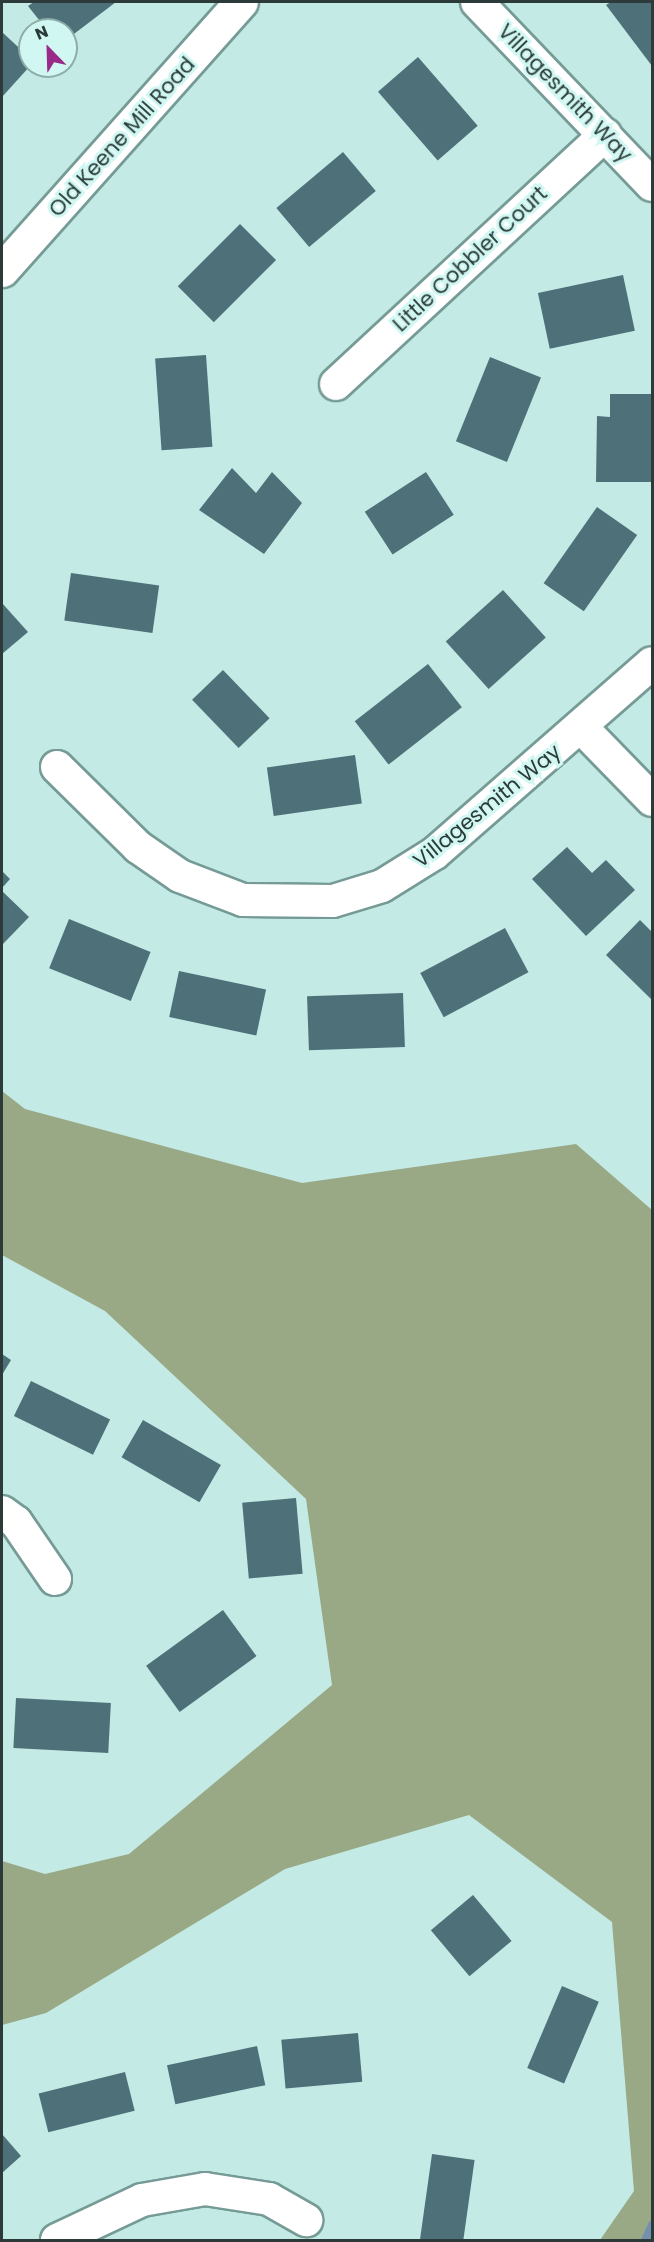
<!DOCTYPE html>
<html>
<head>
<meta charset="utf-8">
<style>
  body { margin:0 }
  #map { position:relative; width:654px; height:2242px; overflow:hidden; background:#c3eae5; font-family:Poppins,sans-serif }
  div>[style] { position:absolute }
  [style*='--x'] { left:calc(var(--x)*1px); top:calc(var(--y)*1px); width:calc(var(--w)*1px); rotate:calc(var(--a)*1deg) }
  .forest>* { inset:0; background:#99a885 }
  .stream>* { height:9px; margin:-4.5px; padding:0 4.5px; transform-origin:4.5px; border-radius:4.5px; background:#7391ac }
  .building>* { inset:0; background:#4e7079; transform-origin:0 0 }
  .roads { filter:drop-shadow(2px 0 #769b96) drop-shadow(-2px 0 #769b96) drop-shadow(0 2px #769b96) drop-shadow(0 -2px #769b96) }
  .street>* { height:32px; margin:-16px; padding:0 16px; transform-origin:16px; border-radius:16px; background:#fff }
  .primary>* { height:33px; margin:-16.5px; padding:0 16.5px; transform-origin:16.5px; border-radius:16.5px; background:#fff }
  span { translate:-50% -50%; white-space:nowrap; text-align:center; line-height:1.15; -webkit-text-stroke:6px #d0f7f2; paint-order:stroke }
  .street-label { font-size:21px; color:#2c3b39 }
  .frame { position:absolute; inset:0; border:3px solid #2c3b39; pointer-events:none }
  .north { position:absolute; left:18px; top:18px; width:60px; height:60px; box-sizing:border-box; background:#d0f7f2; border:2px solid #8eaca8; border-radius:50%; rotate:337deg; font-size:16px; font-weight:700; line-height:24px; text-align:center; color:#2c3b39 }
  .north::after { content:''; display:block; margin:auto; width:21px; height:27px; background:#9a2a88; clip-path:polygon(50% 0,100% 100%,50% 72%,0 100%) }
</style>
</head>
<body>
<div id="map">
  <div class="forest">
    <div style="clip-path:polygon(2px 1091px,25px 1109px,302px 1183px,576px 1144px,652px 1210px,652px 2240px,600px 2240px,634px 2191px,612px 1922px,469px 1815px,285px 1869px,46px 2013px,2px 2025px,2px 1861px,45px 1874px,129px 1854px,332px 1685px,306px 1499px,105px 1311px,2px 1255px)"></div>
  </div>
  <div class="stream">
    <div style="--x:645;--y:2240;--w:17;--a:-66"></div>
  </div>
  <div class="building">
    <div style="clip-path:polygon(34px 2px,116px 2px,66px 40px,66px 30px,47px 30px,28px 6px)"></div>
    <div style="clip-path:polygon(611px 2px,652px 2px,652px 66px,606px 5px)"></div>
    <div style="clip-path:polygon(2px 32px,30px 58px,30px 66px,2px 97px)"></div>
    <div style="left:418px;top:57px;width:91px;height:53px;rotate:49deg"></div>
    <div style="left:343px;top:152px;width:51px;height:87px;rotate:50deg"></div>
    <div style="left:240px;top:224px;width:51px;height:88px;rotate:45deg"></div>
    <div style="left:623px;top:275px;width:57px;height:87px;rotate:78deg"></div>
    <div style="left:206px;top:355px;width:92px;height:51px;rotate:86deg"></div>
    <div style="left:490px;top:357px;width:55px;height:91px;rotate:22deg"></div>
    <div style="clip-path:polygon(610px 394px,652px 394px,652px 482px,596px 482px,597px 416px,610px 417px)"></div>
    <div style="clip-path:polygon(232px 468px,256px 493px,272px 472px,302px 503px,264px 554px,199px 510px)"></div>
    <div style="left:426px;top:472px;width:51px;height:73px;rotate:57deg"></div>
    <div style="left:597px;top:507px;width:49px;height:93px;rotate:35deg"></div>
    <div style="left:71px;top:573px;width:89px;height:48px;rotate:8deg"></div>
    <div style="left:503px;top:590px;width:64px;height:77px;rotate:48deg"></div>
    <div style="clip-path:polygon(2px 603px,28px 632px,2px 654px)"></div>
    <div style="left:428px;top:664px;width:55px;height:93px;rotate:52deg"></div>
    <div style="left:223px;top:670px;width:67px;height:43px;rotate:46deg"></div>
    <div style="left:355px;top:755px;width:49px;height:89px;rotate:82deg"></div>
    <div style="clip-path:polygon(567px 847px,592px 873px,606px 860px,635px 890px,586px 936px,532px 879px)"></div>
    <div style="clip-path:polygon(2px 871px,10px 879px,2px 888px)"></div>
    <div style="clip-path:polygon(2px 891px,29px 917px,2px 945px)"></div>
    <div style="left:69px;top:919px;width:88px;height:53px;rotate:22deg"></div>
    <div style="clip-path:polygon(640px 920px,652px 932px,652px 1000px,606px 955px)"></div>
    <div style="left:505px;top:928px;width:50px;height:96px;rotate:62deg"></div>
    <div style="left:179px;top:971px;width:89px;height:47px;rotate:12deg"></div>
    <div style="left:403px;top:993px;width:54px;height:96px;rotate:88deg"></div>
    <div style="clip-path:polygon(2px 1354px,11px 1360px,2px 1375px)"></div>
    <div style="left:31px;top:1381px;width:88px;height:39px;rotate:26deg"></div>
    <div style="left:143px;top:1420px;width:90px;height:43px;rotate:30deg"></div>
    <div style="left:296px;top:1498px;width:76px;height:54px;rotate:85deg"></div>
    <div style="left:223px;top:1610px;width:57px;height:95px;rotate:54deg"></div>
    <div style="left:16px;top:1698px;width:95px;height:50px;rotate:3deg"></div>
    <div style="left:473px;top:1895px;width:60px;height:55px;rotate:50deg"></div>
    <div style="left:562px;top:1986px;width:40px;height:89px;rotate:23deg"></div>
    <div style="left:358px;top:2033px;width:49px;height:77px;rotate:85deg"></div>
    <div style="left:257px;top:2046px;width:40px;height:92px;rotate:78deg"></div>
    <div style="left:125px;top:2072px;width:40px;height:89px;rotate:76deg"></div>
    <div style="clip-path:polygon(2px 2134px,21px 2156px,2px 2173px)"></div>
    <div style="left:432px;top:2154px;width:43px;height:86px;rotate:8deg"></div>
  </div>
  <div class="roads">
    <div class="street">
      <div style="--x:477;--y:2;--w:253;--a:46.3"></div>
      <div style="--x:336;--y:384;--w:367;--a:-42.8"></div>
      <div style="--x:583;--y:729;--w:99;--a:45.8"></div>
      <div style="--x:57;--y:767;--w:114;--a:44.6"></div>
      <div style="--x:138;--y:847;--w:51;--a:34.6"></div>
      <div style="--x:180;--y:876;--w:67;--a:20.9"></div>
      <div style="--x:243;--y:900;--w:90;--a:0.6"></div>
      <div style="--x:333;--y:901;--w:51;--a:-17"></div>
      <div style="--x:382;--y:886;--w:62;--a:-31.9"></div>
      <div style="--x:435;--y:853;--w:288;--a:-41.2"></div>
      <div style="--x:2;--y:1512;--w:17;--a:36"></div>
      <div style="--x:16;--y:1522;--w:69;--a:55.6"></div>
      <div style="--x:57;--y:2240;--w:94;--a:-25.2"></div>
      <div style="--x:142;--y:2200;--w:64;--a:-9.9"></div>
      <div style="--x:205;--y:2189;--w:65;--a:8.9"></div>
      <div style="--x:269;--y:2199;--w:43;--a:29.6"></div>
    </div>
    <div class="primary">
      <div style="--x:2;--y:270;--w:359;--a:-48.3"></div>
    </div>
  </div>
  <div class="street-label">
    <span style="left:565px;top:93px;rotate:46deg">Villagesmith Way</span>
    <span style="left:122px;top:137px;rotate:-48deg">Old Keene Mill Road</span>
    <span style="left:470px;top:259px;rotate:-43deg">Little Cobbler Court</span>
    <span style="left:487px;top:806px;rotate:-39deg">Villagesmith Way</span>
  </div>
  <div class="frame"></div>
  <div class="north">N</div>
</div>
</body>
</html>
